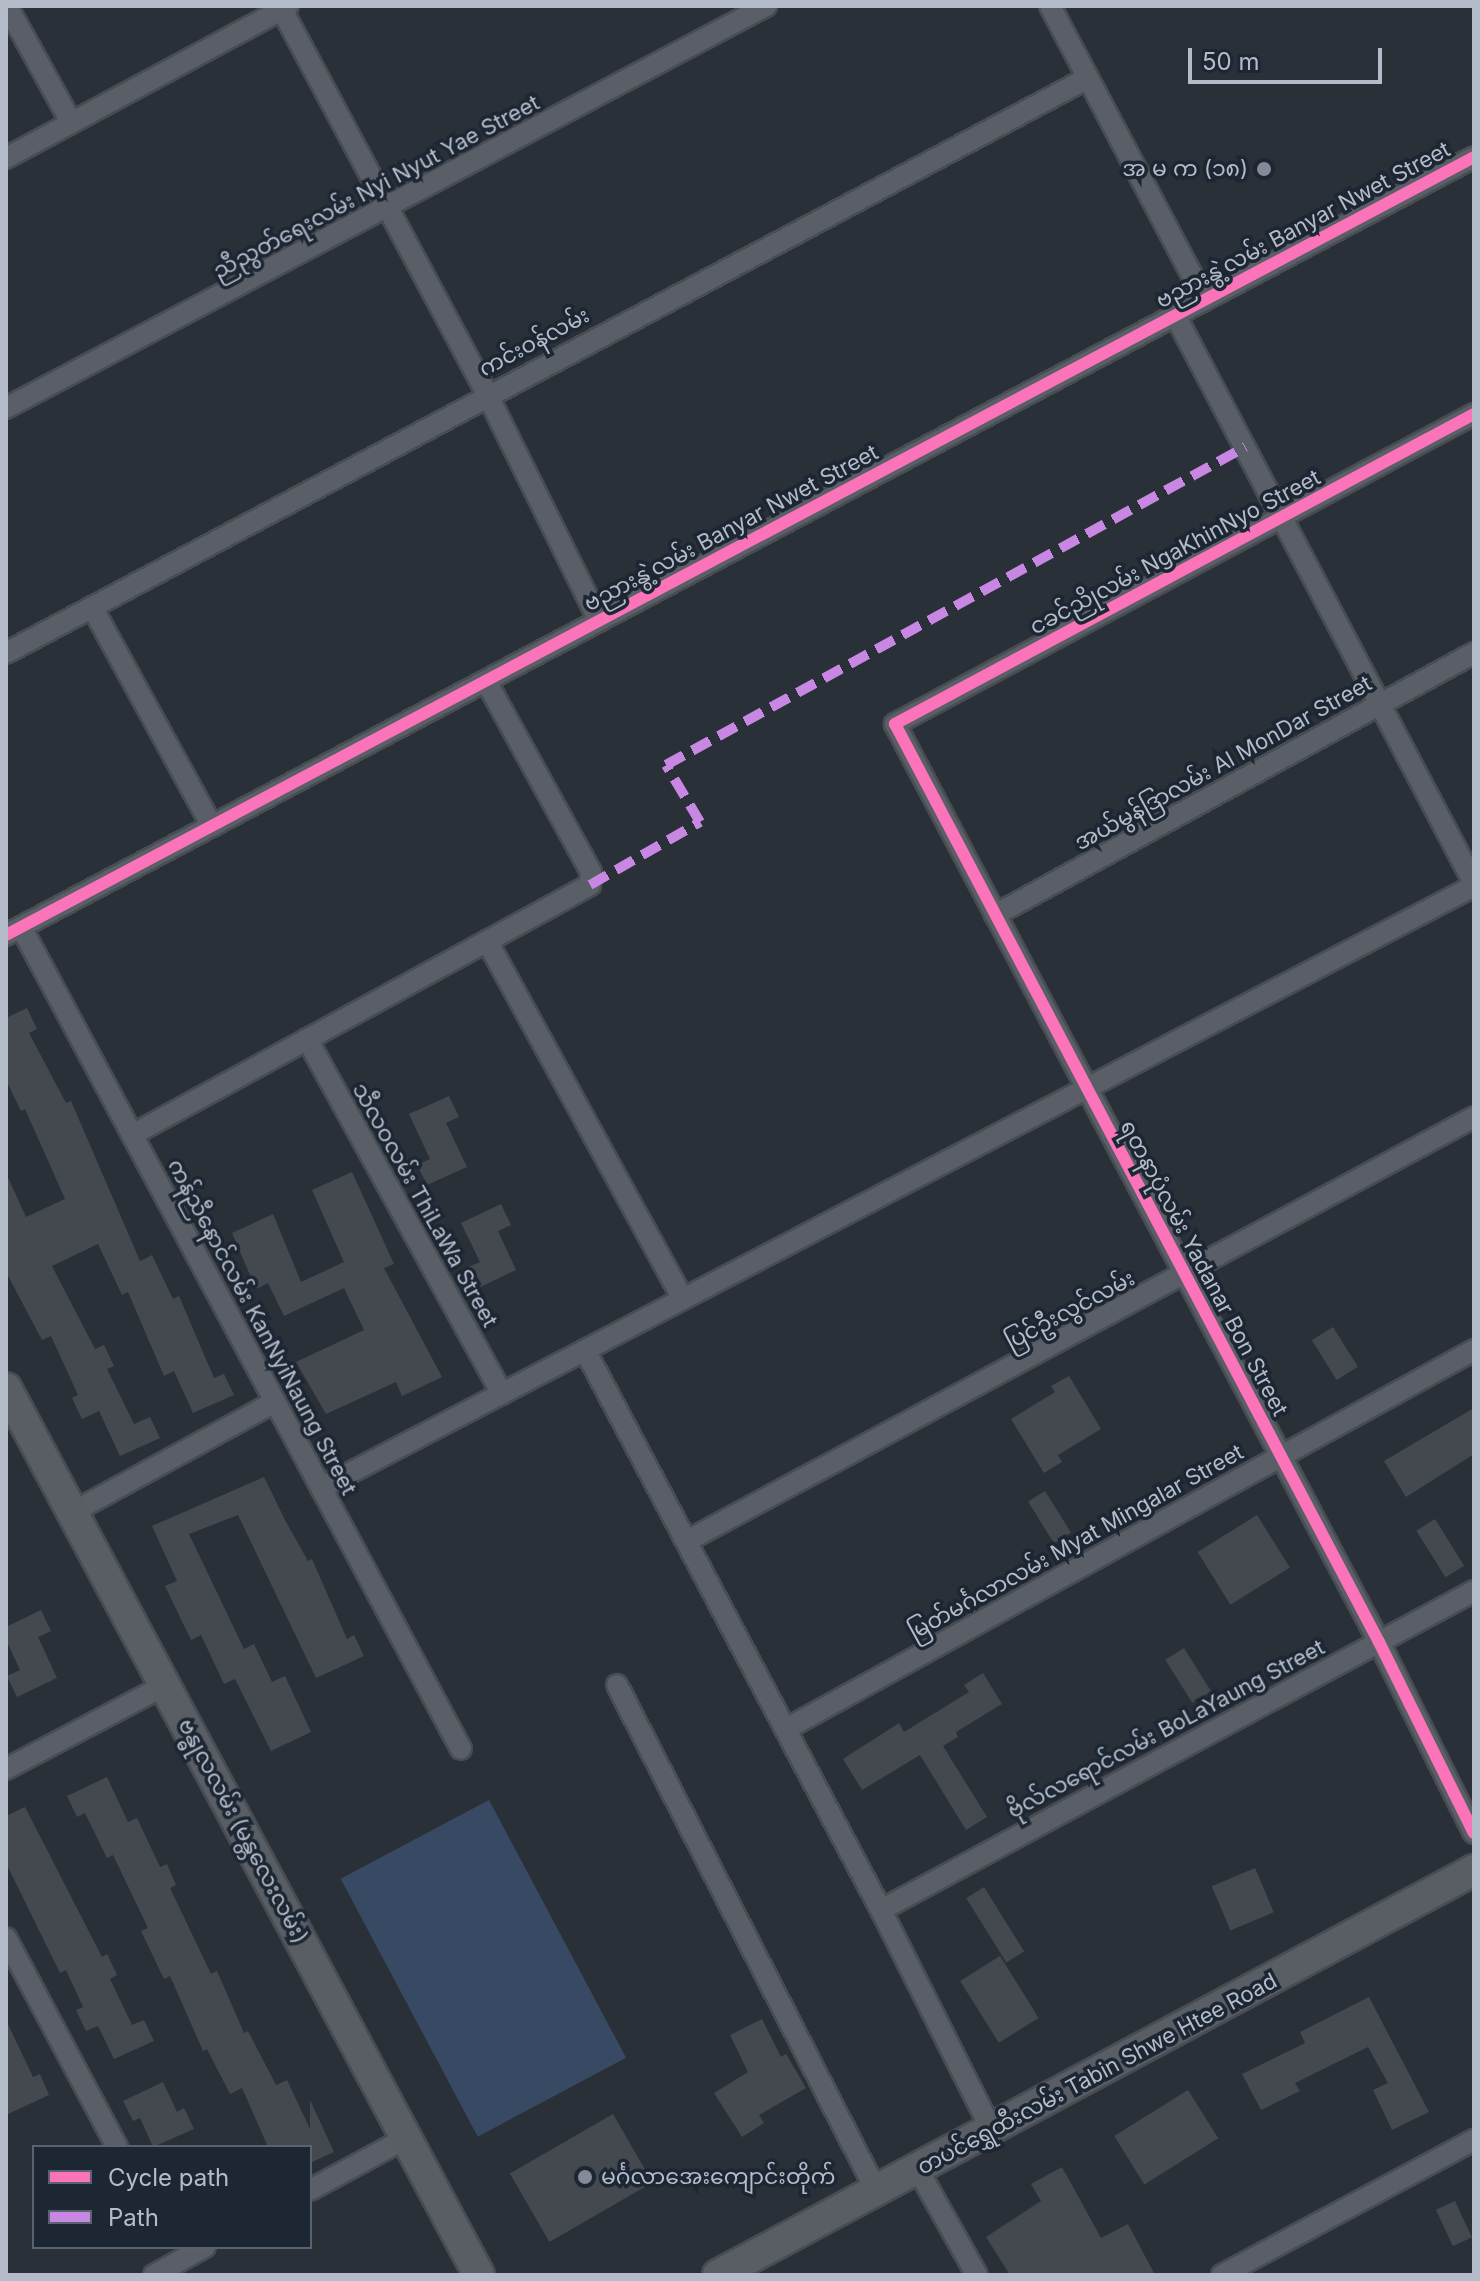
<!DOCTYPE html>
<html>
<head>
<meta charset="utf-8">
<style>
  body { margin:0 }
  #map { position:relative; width:1480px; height:2281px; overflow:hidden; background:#2a3038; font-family:Inter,"Noto Sans Myanmar",sans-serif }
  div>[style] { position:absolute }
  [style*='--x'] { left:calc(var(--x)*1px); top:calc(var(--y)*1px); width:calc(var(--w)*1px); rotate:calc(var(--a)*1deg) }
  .water>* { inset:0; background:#384963; transform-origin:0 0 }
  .building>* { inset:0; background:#444950; transform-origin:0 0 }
  .roads { filter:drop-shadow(2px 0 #484c53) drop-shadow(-2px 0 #484c53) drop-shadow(0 2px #484c53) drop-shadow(0 -2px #484c53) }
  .street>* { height:20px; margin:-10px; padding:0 10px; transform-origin:10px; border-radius:10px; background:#5a5e66 }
  .secondary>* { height:30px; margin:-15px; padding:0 15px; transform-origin:15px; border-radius:15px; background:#595d64 }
  .quiet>* { height:10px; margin-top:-5px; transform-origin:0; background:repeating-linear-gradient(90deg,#c787e3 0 20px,transparent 0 30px) }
  .cycleway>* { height:12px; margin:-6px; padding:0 6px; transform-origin:6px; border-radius:6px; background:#fb73b8 }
  .dots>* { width:22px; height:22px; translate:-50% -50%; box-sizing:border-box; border:4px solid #1d2633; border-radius:50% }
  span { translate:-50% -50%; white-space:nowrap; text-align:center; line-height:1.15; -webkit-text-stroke:7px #1d2633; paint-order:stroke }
  .poi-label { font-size:22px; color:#b4bcc9 }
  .right { translate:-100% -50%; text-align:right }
  .left { translate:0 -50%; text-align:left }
  .street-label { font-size:22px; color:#b4bcc9 }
  .frame { position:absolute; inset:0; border:8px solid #b4bcc9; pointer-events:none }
  .legend { position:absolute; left:32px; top:2145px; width:280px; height:104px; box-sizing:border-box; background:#1d2633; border:2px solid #59626f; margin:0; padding:10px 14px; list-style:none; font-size:24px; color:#b4bcc9 }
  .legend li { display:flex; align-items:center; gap:16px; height:40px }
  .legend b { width:40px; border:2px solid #59626f }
  .scale { position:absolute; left:1188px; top:48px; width:194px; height:36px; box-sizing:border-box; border:4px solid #b4bcc9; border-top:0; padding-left:10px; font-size:24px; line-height:28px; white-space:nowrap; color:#b4bcc9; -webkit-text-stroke:6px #1d2633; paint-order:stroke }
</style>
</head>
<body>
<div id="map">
  <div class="water">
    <div style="left:489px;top:1800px;width:292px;height:168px;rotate:62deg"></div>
  </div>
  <div class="building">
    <div style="clip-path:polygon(27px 1008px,37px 1029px,29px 1033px,66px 1103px,71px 1101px,140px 1261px,152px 1255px,173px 1299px,179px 1296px,214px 1378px,224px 1374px,234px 1395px,193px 1413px,174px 1371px,164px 1376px,128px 1292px,122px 1295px,98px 1244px,52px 1266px,95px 1349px,104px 1345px,114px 1366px,107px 1369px,134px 1424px,150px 1417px,160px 1438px,120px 1456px,99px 1411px,82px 1419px,72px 1398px,78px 1395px,51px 1336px,42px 1340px,6px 1272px,6px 1173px,26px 1217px,65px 1199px,25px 1109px,21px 1111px,6px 1080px,6px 1018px)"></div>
    <div style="clip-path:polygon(449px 1096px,459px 1117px,446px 1123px,467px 1167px,427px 1185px,417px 1165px,430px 1159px,409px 1114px)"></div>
    <div style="clip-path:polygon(352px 1172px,394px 1264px,384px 1268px,442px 1377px,402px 1396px,396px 1382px,326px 1414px,296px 1362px,364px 1330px,344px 1288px,284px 1316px,268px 1283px,256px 1289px,232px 1233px,273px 1214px,301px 1282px,344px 1262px,312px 1190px)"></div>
    <div style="clip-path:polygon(501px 1204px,511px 1225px,498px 1231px,516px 1270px,476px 1289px,466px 1268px,480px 1262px,461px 1223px)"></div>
    <div style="left:1333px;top:1327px;width:47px;height:25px;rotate:58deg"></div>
    <div style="clip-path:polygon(1069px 1376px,1101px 1429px,1058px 1455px,1062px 1462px,1044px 1473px,1011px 1419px,1055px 1392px,1051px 1386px)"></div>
    <div style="clip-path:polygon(1474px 1408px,1474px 1454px,1406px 1497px,1384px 1461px)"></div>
    <div style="clip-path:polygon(264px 1477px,285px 1520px,308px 1561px,312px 1559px,347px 1639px,354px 1635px,364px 1656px,316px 1678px,238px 1515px,189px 1534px,244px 1649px,254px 1644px,272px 1682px,285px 1676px,311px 1732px,271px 1751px,235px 1679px,224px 1684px,201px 1635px,191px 1640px,165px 1586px,177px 1581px,152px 1526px)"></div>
    <div style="left:1045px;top:1491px;width:49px;height:20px;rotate:58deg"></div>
    <div style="left:1257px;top:1515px;width:62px;height:70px;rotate:58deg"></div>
    <div style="left:1435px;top:1519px;width:55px;height:22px;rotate:58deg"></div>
    <div style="clip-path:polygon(41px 1610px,51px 1631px,38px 1637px,57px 1678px,17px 1697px,7px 1676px,20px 1670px,6px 1640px,6px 1627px)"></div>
    <div style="left:1184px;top:1648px;width:51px;height:22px;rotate:58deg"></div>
    <div style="clip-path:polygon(983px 1673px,1002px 1704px,956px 1732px,958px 1737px,943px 1746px,987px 1817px,966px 1830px,920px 1755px,862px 1790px,843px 1759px,899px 1723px,904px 1732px,969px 1692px,964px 1685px)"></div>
    <div style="clip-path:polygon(107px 1777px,128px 1822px,137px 1818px,160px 1867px,167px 1864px,176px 1885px,170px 1888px,211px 1974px,217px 1971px,244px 2033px,248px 2031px,276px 2085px,287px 2080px,310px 2129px,310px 2100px,334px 2152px,310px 2163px,310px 2147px,268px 2147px,242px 2088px,230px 2094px,207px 2049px,203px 2051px,170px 1976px,164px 1979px,141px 1931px,148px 1928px,113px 1855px,107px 1858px,85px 1813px,77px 1817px,67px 1796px)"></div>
    <div style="clip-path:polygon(25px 1807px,102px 1957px,107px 1954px,117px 1975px,110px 1979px,132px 2025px,144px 2020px,154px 2041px,114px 2059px,98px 2026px,86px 2031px,76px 2010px,83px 2007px,66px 1970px,60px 1973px,6px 1863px,6px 1816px)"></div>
    <div style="left:1255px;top:1868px;width:48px;height:47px;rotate:67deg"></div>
    <div style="left:984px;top:1887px;width:76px;height:21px;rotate:58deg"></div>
    <div style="left:1000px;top:1956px;width:73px;height:47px;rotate:58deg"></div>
    <div style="clip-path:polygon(1369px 1997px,1429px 2112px,1392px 2130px,1373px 2090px,1388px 2083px,1368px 2047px,1295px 2083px,1300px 2091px,1261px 2110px,1242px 2074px,1305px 2043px,1300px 2032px)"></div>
    <div style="clip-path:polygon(762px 2019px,781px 2057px,786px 2054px,806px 2088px,759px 2115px,764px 2123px,742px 2137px,714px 2093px,748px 2072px,730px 2035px)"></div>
    <div style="clip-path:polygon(6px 2020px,33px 2077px,40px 2074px,49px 2095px,6px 2115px)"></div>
    <div style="clip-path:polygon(163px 2082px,177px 2112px,184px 2108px,194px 2129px,153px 2147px,140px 2118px,133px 2121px,123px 2101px)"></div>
    <div style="left:1188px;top:2090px;width:57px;height:87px;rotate:58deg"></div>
    <div style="left:613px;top:2114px;width:79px;height:119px;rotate:60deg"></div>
    <div style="clip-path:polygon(1062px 2167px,1101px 2238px,1128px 2224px,1155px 2275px,1010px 2275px,986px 2237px,1041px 2201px,1031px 2184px)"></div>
    <div style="left:1455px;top:2201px;width:40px;height:21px;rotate:65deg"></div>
  </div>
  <div class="roads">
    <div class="street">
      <div style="--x:7;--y:6;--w:132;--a:61.1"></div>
      <div style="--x:280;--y:6;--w:440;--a:61.9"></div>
      <div style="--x:487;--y:394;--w:253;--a:63.7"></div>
      <div style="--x:1050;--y:6;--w:332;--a:62.2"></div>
      <div style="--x:6;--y:158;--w:320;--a:-28.3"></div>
      <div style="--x:1175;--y:315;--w:642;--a:62.24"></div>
      <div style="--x:6;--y:408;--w:860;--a:-27.88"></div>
      <div style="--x:1474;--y:414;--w:657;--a:151.84"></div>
      <div style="--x:895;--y:724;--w:1038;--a:62.2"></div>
      <div style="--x:1379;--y:1642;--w:213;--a:63.6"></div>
      <div style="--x:92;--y:607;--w:250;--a:61.3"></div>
      <div style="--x:6;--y:653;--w:1225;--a:-27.99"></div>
      <div style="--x:995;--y:915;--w:546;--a:-28.68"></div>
      <div style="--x:21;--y:927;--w:932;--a:61.84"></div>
      <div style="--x:6;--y:935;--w:1661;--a:-27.92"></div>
      <div style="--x:487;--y:941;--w:406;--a:61.3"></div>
      <div style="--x:307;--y:1039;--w:405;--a:61.2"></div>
      <div style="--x:132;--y:1135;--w:522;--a:-28.63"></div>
      <div style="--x:590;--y:885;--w:13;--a:-86"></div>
      <div style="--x:591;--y:872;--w:218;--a:-118.8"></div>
      <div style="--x:585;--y:1350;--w:633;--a:62.14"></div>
      <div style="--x:881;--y:1910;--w:247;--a:63.3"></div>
      <div style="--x:321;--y:1488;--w:1301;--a:-27.57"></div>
      <div style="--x:73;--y:1512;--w:230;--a:-28.6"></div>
      <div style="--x:687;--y:1541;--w:894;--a:-28.31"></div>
      <div style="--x:617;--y:1685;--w:570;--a:62.85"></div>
      <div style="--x:786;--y:1729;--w:785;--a:-28.85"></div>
      <div style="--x:6;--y:1769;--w:180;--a:-27.8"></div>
      <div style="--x:881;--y:1910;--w:673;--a:-28.28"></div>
      <div style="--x:6;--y:1938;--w:237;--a:62"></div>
      <div style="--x:918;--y:2170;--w:120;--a:60.7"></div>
      <div style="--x:310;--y:2190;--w:109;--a:-28.4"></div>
      <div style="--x:154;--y:2275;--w:58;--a:-28.8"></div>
      <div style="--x:1222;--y:2275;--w:286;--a:-28.2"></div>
    </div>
    <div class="secondary">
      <div style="--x:6;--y:1388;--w:1005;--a:61.93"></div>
      <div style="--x:718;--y:2275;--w:858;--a:-28.18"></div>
    </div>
  </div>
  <div class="quiet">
    <div style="--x:590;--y:885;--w:127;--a:-29.8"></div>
    <div style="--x:700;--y:822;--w:66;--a:-120.8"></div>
    <div style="--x:666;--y:765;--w:661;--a:-28.78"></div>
  </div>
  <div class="cycleway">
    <div style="--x:1474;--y:414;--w:657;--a:151.84"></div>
    <div style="--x:895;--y:724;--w:1038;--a:62.2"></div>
    <div style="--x:1379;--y:1642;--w:213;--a:63.6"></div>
    <div style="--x:6;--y:935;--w:1661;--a:-27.92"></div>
  </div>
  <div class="dots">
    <div style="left:1264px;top:169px;background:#848b96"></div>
    <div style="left:585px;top:2177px;background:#848b96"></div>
  </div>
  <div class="poi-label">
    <span class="right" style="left:1248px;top:169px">အ မ က (၁၈)</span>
    <span class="left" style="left:601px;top:2177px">မင်္ဂလာအေးကျောင်းတိုက်</span>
  </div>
  <div class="street-label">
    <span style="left:376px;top:187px;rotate:-28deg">ညီညွတ်ရေးလမ်း Nyi Nyut Yae Street</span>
    <span style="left:1303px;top:225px;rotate:-28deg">ဗညားနွဲ့လမ်း Banyar Nwet Street</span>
    <span style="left:534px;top:342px;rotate:-28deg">ကင်းဝန်လမ်း</span>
    <span style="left:731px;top:528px;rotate:-28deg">ဗညားနွဲ့လမ်း Banyar Nwet Street</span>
    <span style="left:1175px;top:552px;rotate:-28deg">ငခင်ညိုလမ်း NgaKhinNyo Street</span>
    <span style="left:1223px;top:763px;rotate:-29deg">အယ်မွန်ဒြာလမ်း Al MonDar Street</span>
    <span style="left:425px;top:1205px;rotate:61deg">သီလဝလမ်း ThiLaWa Street</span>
    <span style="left:1204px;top:1268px;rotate:62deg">ရတနာပုံလမ်း Yadanar Bon Street</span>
    <span style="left:1070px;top:1310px;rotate:-28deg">ပြင်ဦးလွင်လမ်း</span>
    <span style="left:262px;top:1327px;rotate:62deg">ကန်ညီနောင်လမ်း KanNyiNaung Street</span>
    <span style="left:1076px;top:1542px;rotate:-29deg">မြတ်မင်္ဂလာလမ်း Myat Mingalar Street</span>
    <span style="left:1166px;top:1729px;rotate:-28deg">ဗိုလ်လရောင်လမ်း BoLaYaung Street</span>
    <span style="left:243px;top:1831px;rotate:62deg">ဗန္ဓုလလမ်း (မန္တလေးလမ်း)</span>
    <span style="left:1097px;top:2074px;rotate:-28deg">တပင်ရွှေထီးလမ်း Tabin Shwe Htee Road</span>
  </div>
  <div class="frame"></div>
  <ul class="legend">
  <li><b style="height:10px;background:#fb73b8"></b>Cycle path</li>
  <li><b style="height:10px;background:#c787e3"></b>Path</li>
  </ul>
  <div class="scale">50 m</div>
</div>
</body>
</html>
